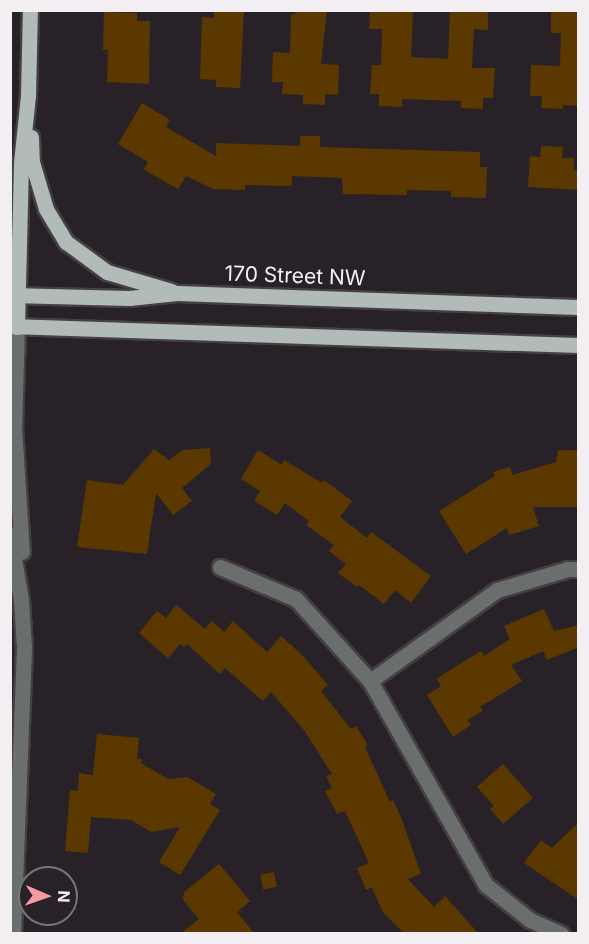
<!DOCTYPE html>
<html>
<head>
<meta charset="utf-8">
<style>
  body { margin:0 }
  #map { position:relative; width:589px; height:944px; overflow:hidden; background:#282228; font-family:Inter,sans-serif }
  div>[style] { position:absolute }
  [style*='--x'] { left:calc(var(--x)*1px); top:calc(var(--y)*1px); width:calc(var(--w)*1px); rotate:calc(var(--a)*1deg) }
  .building>* { inset:0; background:#5a3800; transform-origin:0 0 }
  .roads { filter:drop-shadow(2px 0 #443f44) drop-shadow(-2px 0 #443f44) drop-shadow(0 2px #443f44) drop-shadow(0 -2px #443f44) }
  .minor>* { height:15px; margin:-7.5px; padding:0 7.5px; transform-origin:7.5px; border-radius:7.5px; background:#6a6f6d }
  .major>* { height:15px; margin:-7.5px; padding:0 7.5px; transform-origin:7.5px; border-radius:7.5px; background:#b1bbb7 }
  span { translate:-50% -50%; white-space:nowrap; text-align:center; line-height:1.15; -webkit-text-stroke:4.5px #282228; paint-order:stroke }
  .street-label { font-size:21px; color:#f2eef2 }
  .frame { position:absolute; inset:0; border:12px solid #f2eef2; pointer-events:none }
  .north { position:absolute; left:18px; top:866px; width:60px; height:60px; box-sizing:border-box; background:#282228; border:2px solid #797479; border-radius:50%; rotate:92deg; font-size:16px; font-weight:700; line-height:24px; text-align:center; color:#f2eef2 }
  .north::after { content:''; display:block; margin:auto; width:21px; height:27px; background:#f49aa5; clip-path:polygon(50% 0,100% 100%,50% 72%,0 100%) }
</style>
</head>
<body>
<div id="map">
  <div class="building">
    <div style="clip-path:polygon(214px 10px,244px 10px,240px 88px,216px 87px,216px 80px,200px 79px,202px 17px,214px 18px)"></div>
    <div style="clip-path:polygon(296px 10px,327px 10px,321px 64px,339px 65px,338px 95px,325px 94px,325px 105px,303px 104px,303px 95px,282px 94px,283px 82px,272px 82px,273px 52px,290px 53px,291px 14px,295px 15px)"></div>
    <div style="clip-path:polygon(370px 10px,413px 10px,411px 57px,448px 59px,450px 10px,488px 10px,488px 30px,474px 29px,472px 68px,495px 68px,493px 98px,483px 98px,483px 109px,461px 108px,461px 101px,402px 99px,402px 107px,379px 106px,379px 94px,370px 94px,372px 65px,381px 65px,382px 29px,369px 29px)"></div>
    <div style="clip-path:polygon(551px 10px,579px 10px,579px 106px,563px 105px,563px 109px,541px 108px,542px 96px,530px 96px,531px 65px,560px 66px,561px 33px,551px 33px)"></div>
    <div style="clip-path:polygon(104px 12px,137px 13px,137px 21px,150px 21px,149px 84px,107px 82px,108px 50px,103px 50px)"></div>
    <div style="clip-path:polygon(142px 103px,170px 120px,166px 127px,216px 156px,216px 143px,300px 146px,300px 136px,320px 136px,320px 147px,480px 152px,480px 167px,487px 167px,486px 198px,451px 197px,451px 191px,407px 190px,407px 195px,343px 194px,342px 178px,292px 176px,292px 186px,245px 185px,245px 190px,213px 189px,186px 176px,178px 189px,144px 170px,148px 162px,118px 144px)"></div>
    <div style="clip-path:polygon(541px 146px,563px 147px,562px 158px,574px 158px,574px 170px,579px 170px,579px 190px,528px 187px,530px 156px,540px 157px)"></div>
    <div style="clip-path:polygon(210px 448px,211px 464px,182px 488px,192px 501px,173px 515px,156px 493px,147px 554px,77px 547px,87px 480px,123px 485px,154px 449px,169px 460px,183px 450px)"></div>
    <div style="clip-path:polygon(258px 450px,282px 465px,284px 460px,322px 483px,324px 480px,352px 501px,340px 517px,367px 538px,371px 532px,431px 576px,411px 603px,395px 590px,384px 604px,359px 585px,357px 587px,338px 573px,346px 564px,329px 551px,334px 545px,306px 525px,309px 521px,285px 503px,277px 515px,254px 501px,260px 491px,241px 479px)"></div>
    <div style="clip-path:polygon(558px 450px,578px 450px,579px 507px,533px 507px,539px 526px,509px 535px,507px 528px,466px 554px,439px 511px,495px 476px,493px 472px,510px 467px,512px 475px,556px 462px)"></div>
    <div style="clip-path:polygon(176px 605px,205px 629px,212px 621px,224px 632px,233px 621px,267px 652px,281px 636px,303px 656px,328px 685px,321px 691px,351px 729px,356px 726px,368px 745px,365px 747px,390px 802px,393px 800px,402px 820px,421px 874px,408px 879px,434px 907px,445px 896px,478px 933px,404px 933px,382px 911px,372px 887px,366px 890px,357px 868px,369px 863px,345px 811px,337px 814px,325px 791px,332px 788px,326px 776px,332px 774px,304px 730px,271px 692px,263px 701px,225px 668px,220px 674px,187px 644px,184px 647px,180px 644px,168px 658px,139px 633px,157px 611px,166px 618px)"></div>
    <div style="clip-path:polygon(544px 609px,554px 631px,579px 625px,579px 647px,547px 660px,543px 651px,511px 665px,522px 681px,480px 707px,483px 711px,467px 720px,471px 725px,453px 737px,427px 695px,441px 686px,437px 678px,481px 651px,484px 656px,510px 639px,504px 626px)"></div>
    <div style="clip-path:polygon(97px 734px,139px 738px,137px 759px,142px 759px,141px 763px,168px 779px,187px 777px,216px 794px,210px 804px,220px 810px,180px 875px,159px 862px,180px 827px,151px 832px,131px 820px,91px 817px,88px 853px,65px 851px,70px 790px,78px 791px,79px 773px,93px 775px)"></div>
    <div style="clip-path:polygon(503px 764px,533px 798px,503px 824px,490px 809px,494px 806px,477px 787px)"></div>
    <div style="clip-path:polygon(579px 822px,579px 900px,524px 863px,541px 840px,552px 848px)"></div>
    <div style="clip-path:polygon(219px 864px,250px 901px,237px 912px,254px 933px,181px 933px,199px 919px,183px 900px,184px 892px)"></div>
    <div style="left:274px;top:872px;width:15px;height:14px;rotate:79deg"></div>
  </div>
  <div class="roads">
    <div class="minor">
      <div style="--x:17;--y:327;--w:99;--a:91.7"></div>
      <div style="--x:14;--y:426;--w:126;--a:86.4"></div>
      <div style="--x:10;--y:535;--w:66;--a:80.4"></div>
      <div style="--x:21;--y:600;--w:48;--a:86.4"></div>
      <div style="--x:24;--y:648;--w:286;--a:92.2"></div>
      <div style="--x:220;--y:567;--w:82;--a:22.8"></div>
      <div style="--x:296;--y:599;--w:110;--a:47.9"></div>
      <div style="--x:370;--y:681;--w:235;--a:60.4"></div>
      <div style="--x:486;--y:885;--w:56;--a:38.5"></div>
      <div style="--x:530;--y:920;--w:34;--a:24"></div>
      <div style="--x:370;--y:681;--w:156;--a:-35.6"></div>
      <div style="--x:497;--y:590;--w:74;--a:-16.5"></div>
      <div style="--x:568;--y:569;--w:10;--a:0"></div>
    </div>
    <div class="major">
      <div style="--x:31;--y:137;--w:25;--a:88"></div>
      <div style="--x:32;--y:162;--w:49;--a:73.4"></div>
      <div style="--x:46;--y:209;--w:39;--a:59"></div>
      <div style="--x:66;--y:242;--w:51;--a:36.2"></div>
      <div style="--x:107;--y:272;--w:67;--a:16.5"></div>
      <div style="--x:10;--y:295;--w:119;--a:1.4"></div>
      <div style="--x:129;--y:298;--w:48;--a:-5.9"></div>
      <div style="--x:177;--y:293;--w:401;--a:2"></div>
      <div style="--x:10;--y:326;--w:568;--a:1.92"></div>
      <div style="--x:17;--y:327;--w:164;--a:-88.6"></div>
      <div style="--x:21;--y:163;--w:68;--a:-84.1"></div>
      <div style="--x:28;--y:95;--w:85;--a:-88.7"></div>
    </div>
  </div>
  <div class="street-label">
    <span style="left:295px;top:276px;rotate:2deg">170 Street NW</span>
  </div>
  <div class="frame"></div>
  <div class="north">N</div>
</div>
</body>
</html>
